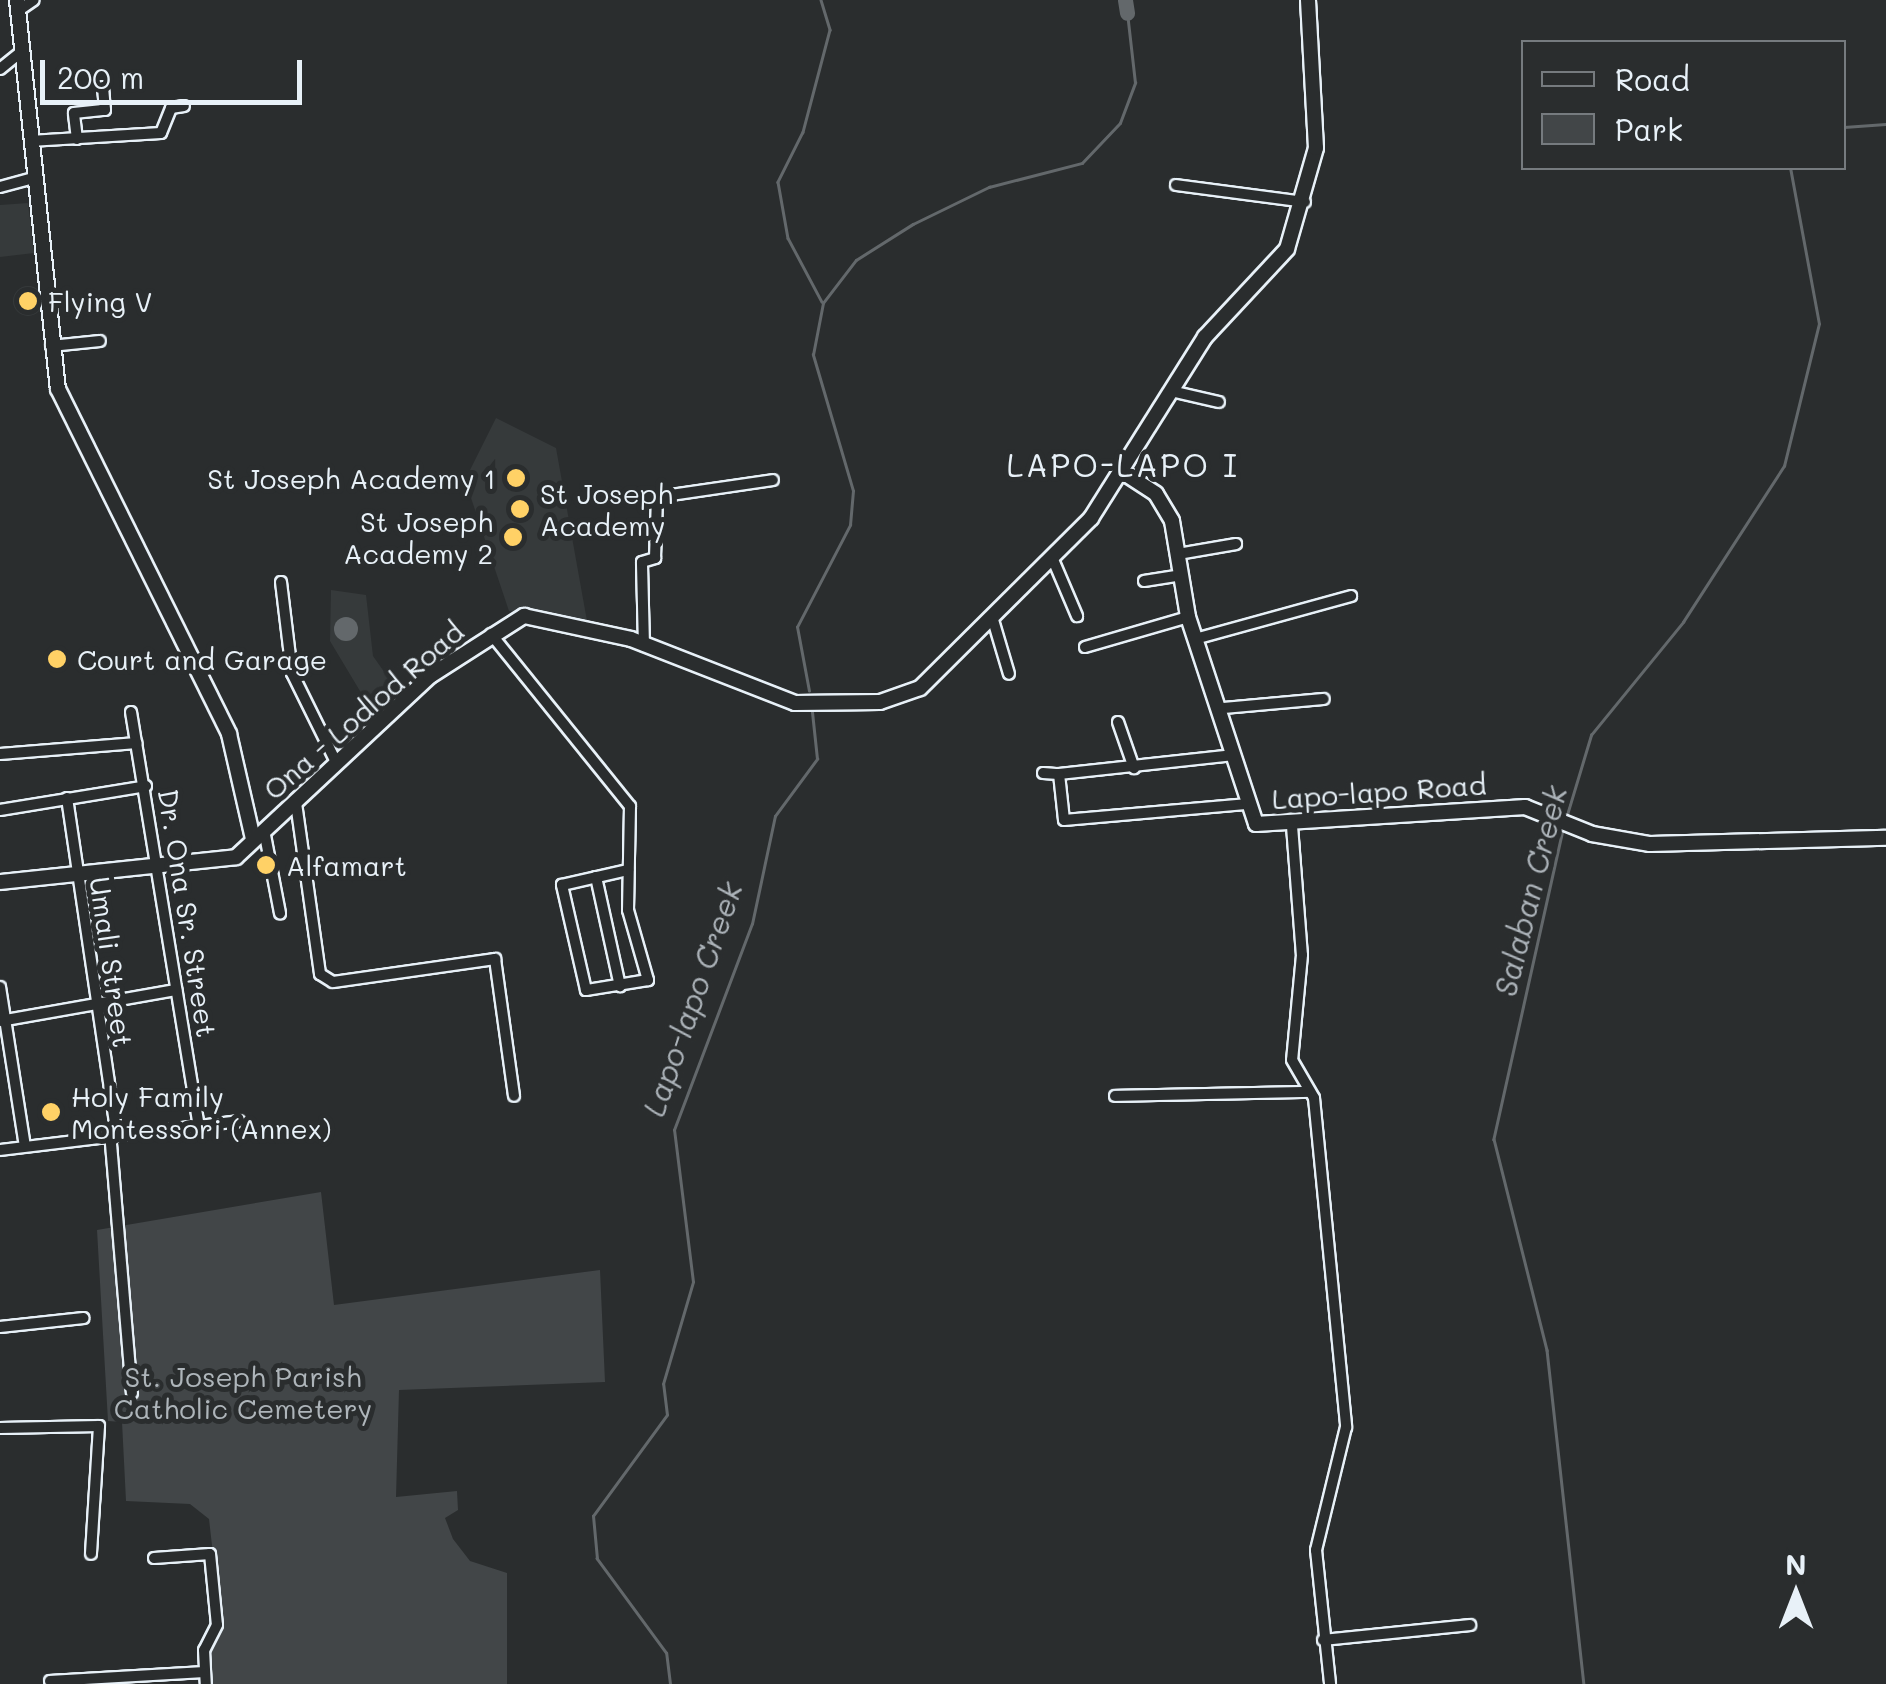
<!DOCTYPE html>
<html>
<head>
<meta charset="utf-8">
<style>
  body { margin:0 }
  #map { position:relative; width:1886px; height:1684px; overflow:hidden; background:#2a2d2e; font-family:Mali,sans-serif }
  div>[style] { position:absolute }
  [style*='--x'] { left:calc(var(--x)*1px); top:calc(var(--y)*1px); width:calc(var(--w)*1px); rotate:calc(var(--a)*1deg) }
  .built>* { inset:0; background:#363a3b }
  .round { border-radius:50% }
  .green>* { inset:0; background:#424648 }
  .water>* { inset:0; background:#63686b }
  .stream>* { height:2.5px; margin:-1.25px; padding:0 1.25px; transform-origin:1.25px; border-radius:1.25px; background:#63686b }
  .river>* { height:15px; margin:-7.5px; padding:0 7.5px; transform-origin:7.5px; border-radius:7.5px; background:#63686b }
  .roads { filter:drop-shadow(2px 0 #e8f1f8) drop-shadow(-2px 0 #e8f1f8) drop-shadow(0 2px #e8f1f8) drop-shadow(0 -2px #e8f1f8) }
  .street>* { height:10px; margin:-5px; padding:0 5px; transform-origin:5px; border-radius:5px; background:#2a2d2e }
  .secondary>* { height:14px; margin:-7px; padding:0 7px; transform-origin:7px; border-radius:7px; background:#2a2d2e }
  .dots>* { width:28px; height:28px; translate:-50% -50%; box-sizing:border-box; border:5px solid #2a2d2e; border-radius:50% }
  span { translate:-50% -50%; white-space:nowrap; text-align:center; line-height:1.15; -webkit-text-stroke:10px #2a2d2e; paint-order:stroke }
  .poi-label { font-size:28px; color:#e8f1f8 }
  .left { translate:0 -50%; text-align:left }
  .right { translate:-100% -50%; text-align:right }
  .street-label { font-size:28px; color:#e8f1f8 }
  .park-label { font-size:28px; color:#aeb5ba }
  .water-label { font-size:30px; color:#acb3b9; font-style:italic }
  .quarter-label { font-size:32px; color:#e8f1f8; letter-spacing:2.5px }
  .legend { position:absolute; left:1521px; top:40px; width:325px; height:130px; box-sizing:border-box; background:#2a2d2e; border:2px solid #767b7f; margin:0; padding:12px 18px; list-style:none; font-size:30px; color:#e8f1f8 }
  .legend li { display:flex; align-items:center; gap:20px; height:50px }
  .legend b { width:50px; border:2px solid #767b7f }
  .north { position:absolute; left:1746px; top:1544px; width:100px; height:100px; -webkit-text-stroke:8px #2a2d2e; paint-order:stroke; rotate:0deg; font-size:28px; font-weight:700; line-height:40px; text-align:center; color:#e8f1f8 }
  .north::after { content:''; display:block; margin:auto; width:35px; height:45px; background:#e8f1f8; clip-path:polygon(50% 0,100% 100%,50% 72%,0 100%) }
  .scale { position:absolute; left:40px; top:60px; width:262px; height:45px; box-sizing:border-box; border:5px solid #e8f1f8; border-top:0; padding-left:12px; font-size:30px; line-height:35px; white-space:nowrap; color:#e8f1f8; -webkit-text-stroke:8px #2a2d2e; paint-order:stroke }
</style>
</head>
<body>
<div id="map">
  <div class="built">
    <div style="clip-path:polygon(28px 203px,34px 253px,0 257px,0 205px)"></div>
    <div class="round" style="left:13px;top:286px;width:30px;height:30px"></div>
    <div style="clip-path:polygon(496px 418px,556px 448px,587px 621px,509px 611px,465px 480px)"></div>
    <div style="clip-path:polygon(331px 590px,366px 595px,373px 656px,399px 693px,375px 716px,330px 641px)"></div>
  </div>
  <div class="green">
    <div style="clip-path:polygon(321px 1192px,334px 1305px,600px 1270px,605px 1382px,399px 1390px,396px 1497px,457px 1491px,458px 1510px,445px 1518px,453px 1539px,470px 1561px,507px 1573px,507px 1684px,209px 1684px,206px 1649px,221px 1625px,209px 1519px,190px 1504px,126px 1501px,122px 1422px,108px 1421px,97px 1230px)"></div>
  </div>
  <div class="water">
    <div class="round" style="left:334px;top:617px;width:24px;height:24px"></div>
  </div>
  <div class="stream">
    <div style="--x:821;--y:0;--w:31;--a:73"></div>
    <div style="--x:830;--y:30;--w:106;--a:104.8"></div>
    <div style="--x:803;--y:132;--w:56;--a:116.6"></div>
    <div style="--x:778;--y:182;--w:57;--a:79.9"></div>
    <div style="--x:788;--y:238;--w:72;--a:62"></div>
    <div style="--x:1844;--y:127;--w:42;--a:-4.1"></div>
    <div style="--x:809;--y:691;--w:65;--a:-100.6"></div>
    <div style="--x:797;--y:627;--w:115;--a:-62.5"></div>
    <div style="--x:850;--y:525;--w:34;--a:-85"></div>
    <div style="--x:853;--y:491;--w:142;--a:-106.4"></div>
    <div style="--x:813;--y:355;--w:53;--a:-79.1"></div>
    <div style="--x:823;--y:303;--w:54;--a:-52.5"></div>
    <div style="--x:856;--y:260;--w:67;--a:-32.3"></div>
    <div style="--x:913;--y:224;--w:85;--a:-26"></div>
    <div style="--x:989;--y:187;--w:96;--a:-14.5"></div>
    <div style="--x:1082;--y:163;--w:55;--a:-46.5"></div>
    <div style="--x:1120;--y:123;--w:43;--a:-69.4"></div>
    <div style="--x:1135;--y:83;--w:70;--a:-96.5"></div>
    <div style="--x:1566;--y:818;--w:87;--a:-73.2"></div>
    <div style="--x:1591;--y:735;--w:146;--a:-50.8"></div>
    <div style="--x:1683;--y:622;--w:186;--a:-57.1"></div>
    <div style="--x:1784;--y:466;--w:146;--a:-76.2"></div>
    <div style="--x:1819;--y:324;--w:159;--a:-100.5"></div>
    <div style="--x:1563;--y:830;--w:317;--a:102.6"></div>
    <div style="--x:1494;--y:1139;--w:218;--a:75.9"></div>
    <div style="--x:1547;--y:1350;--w:336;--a:83.7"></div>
    <div style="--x:670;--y:1684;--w:31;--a:-97"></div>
    <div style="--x:666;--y:1653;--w:117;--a:-126.3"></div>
    <div style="--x:597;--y:1559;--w:43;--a:-95.3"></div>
    <div style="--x:593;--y:1516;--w:125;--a:-53.8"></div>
    <div style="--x:667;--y:1415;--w:31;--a:-97"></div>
    <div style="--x:663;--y:1384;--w:106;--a:-73.6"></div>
    <div style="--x:693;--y:1282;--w:153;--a:-97.1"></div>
    <div style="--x:674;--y:1130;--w:220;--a:-69.3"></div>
    <div style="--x:752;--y:924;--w:110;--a:-78"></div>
    <div style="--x:775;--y:816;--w:71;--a:-53.6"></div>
    <div style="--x:817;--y:759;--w:47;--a:-96.1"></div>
  </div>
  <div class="river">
    <div style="--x:1125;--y:0;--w:13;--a:81"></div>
  </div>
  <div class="roads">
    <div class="street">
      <div style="--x:18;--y:11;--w:19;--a:-35"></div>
      <div style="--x:0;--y:69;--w:28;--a:-39"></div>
      <div style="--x:77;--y:139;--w:26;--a:-97"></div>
      <div style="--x:74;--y:113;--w:31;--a:-6"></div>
      <div style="--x:105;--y:110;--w:23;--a:-95"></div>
      <div style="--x:30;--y:141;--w:131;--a:-3.5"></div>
      <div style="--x:161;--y:133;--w:27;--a:-68"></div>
      <div style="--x:171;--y:108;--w:13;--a:-9"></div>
      <div style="--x:1176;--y:185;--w:130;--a:7.5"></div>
      <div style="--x:0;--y:187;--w:34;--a:-15"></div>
      <div style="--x:51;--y:346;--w:49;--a:-5.8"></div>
      <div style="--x:1171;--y:391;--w:49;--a:12.9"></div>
      <div style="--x:1178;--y:554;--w:59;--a:-9.8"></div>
      <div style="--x:1054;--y:562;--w:59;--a:66.9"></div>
      <div style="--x:1144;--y:581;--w:37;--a:-9"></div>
      <div style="--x:281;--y:582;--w:92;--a:83.1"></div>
      <div style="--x:292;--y:673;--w:99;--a:63.7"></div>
      <div style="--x:993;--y:620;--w:56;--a:73.5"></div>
      <div style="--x:491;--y:634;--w:221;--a:51.1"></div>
      <div style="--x:630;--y:806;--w:104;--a:91.1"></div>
      <div style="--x:628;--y:910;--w:73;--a:74.1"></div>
      <div style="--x:648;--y:980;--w:63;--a:170.8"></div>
      <div style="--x:586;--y:990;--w:108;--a:-102.9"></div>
      <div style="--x:562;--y:885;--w:68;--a:-12.8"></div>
      <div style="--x:1195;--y:639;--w:162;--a:-15.4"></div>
      <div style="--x:644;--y:646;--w:84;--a:-91.4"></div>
      <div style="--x:642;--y:562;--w:14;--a:-17"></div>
      <div style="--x:655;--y:558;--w:61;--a:-88.1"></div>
      <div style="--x:657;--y:497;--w:117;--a:-8.3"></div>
      <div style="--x:1085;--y:647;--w:107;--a:-16.2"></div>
      <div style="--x:1223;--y:708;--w:101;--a:-5.1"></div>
      <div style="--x:131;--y:712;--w:415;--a:80.7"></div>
      <div style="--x:1118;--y:722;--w:49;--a:70.8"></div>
      <div style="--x:0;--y:754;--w:137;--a:-4.6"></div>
      <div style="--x:1234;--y:755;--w:176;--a:173.8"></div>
      <div style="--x:1059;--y:774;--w:46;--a:83.8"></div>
      <div style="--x:1064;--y:820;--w:185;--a:-5"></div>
      <div style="--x:1043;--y:773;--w:16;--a:4"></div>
      <div style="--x:67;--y:798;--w:337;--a:81.6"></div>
      <div style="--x:296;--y:803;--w:173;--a:82"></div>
      <div style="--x:320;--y:974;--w:15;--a:32"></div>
      <div style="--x:333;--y:982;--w:164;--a:-8.1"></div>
      <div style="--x:495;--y:959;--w:138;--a:82.1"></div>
      <div style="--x:0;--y:810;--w:148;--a:-9.3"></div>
      <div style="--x:1292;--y:826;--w:129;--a:85.6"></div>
      <div style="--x:1302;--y:955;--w:105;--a:95.4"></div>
      <div style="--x:1292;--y:1060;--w:44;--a:59.9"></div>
      <div style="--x:1314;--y:1098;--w:331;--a:84.4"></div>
      <div style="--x:1346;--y:1427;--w:127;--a:103.7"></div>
      <div style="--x:1316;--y:1550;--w:135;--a:84"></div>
      <div style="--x:264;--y:830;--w:85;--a:79.1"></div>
      <div style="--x:596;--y:877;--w:112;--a:77.6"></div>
      <div style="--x:0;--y:987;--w:161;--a:81.1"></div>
      <div style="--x:0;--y:1021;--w:179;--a:-10"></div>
      <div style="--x:1115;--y:1096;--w:194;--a:-1.2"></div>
      <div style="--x:110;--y:1132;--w:262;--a:85.2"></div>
      <div style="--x:0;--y:1150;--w:241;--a:-6.9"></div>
      <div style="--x:0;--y:1327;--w:84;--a:-6.1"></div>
      <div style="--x:0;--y:1428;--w:99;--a:-1.2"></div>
      <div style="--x:99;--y:1426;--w:128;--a:93.6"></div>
      <div style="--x:154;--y:1558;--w:56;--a:-4.1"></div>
      <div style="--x:210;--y:1554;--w:71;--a:84.4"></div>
      <div style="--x:217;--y:1625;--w:28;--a:117"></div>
      <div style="--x:204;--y:1650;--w:34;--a:87"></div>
      <div style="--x:1323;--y:1640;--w:148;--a:-5.8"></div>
      <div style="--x:50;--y:1681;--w:154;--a:-3.3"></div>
    </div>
    <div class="secondary">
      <div style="--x:17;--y:0;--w:391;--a:84"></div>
      <div style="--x:58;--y:389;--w:385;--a:63.6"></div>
      <div style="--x:229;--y:734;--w:108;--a:77.1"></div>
      <div style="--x:1124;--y:473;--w:38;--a:33"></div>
      <div style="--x:1156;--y:494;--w:31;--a:59"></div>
      <div style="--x:1172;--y:521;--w:97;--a:80.5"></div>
      <div style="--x:1188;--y:617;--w:218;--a:71.8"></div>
      <div style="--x:1256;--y:824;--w:270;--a:-3.6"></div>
      <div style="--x:1525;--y:807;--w:72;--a:21.9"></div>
      <div style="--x:1592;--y:834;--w:59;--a:9.8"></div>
      <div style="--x:1650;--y:844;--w:236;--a:-1.5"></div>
      <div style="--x:0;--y:882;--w:237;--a:-6"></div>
      <div style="--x:236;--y:857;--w:265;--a:-43"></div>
      <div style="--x:430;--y:676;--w:112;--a:-32.6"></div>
      <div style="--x:524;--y:616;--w:109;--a:12.1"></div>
      <div style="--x:631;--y:639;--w:176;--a:21.3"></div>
      <div style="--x:795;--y:703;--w:85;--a:-0.7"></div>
      <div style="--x:880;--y:702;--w:42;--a:-19.3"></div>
      <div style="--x:920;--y:688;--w:241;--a:-44.8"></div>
      <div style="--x:1091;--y:518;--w:214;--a:-57.8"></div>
      <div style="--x:1205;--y:337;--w:120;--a:-47"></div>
      <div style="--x:1287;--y:249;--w:105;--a:-74"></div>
      <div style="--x:1316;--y:148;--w:148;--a:-93.1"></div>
    </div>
  </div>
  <div class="dots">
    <div style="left:28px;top:301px;background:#ffd166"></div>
    <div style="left:516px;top:478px;background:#ffd166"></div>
    <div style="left:520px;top:509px;background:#ffd166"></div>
    <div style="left:513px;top:537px;background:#ffd166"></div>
    <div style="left:57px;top:659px;background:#ffd166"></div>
    <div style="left:266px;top:865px;background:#ffd166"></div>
    <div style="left:51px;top:1112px;background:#ffd166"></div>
  </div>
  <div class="poi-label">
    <span class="left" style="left:48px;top:301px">Flying V</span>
    <span class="right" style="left:496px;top:478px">St Joseph Academy 1</span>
    <span class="left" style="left:540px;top:509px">St Joseph<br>Academy</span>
    <span class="right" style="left:493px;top:537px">St Joseph<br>Academy 2</span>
    <span class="left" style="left:77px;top:659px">Court and Garage</span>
    <span class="left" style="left:286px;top:865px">Alfamart</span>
    <span class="left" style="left:71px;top:1112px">Holy Family<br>Montessori (Annex)</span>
  </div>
  <div class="street-label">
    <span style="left:363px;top:710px;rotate:-41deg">Ona - Lodlod Road</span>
    <span style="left:1379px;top:791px;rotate:-4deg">Lapo-lapo Road</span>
    <span style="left:188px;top:913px;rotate:81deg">Dr. Ona Sr. Street</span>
    <span style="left:112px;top:962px;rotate:82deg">Umali Street</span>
  </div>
  <div class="park-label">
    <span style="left:243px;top:1392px">St. Joseph Parish<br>Catholic Cemetery</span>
  </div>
  <div class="water-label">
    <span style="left:1530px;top:891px;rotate:-76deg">Salaban Creek</span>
    <span style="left:692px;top:999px;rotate:-71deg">Lapo-lapo Creek</span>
  </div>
  <div class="quarter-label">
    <span style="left:1123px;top:464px">LAPO-LAPO I</span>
  </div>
  <ul class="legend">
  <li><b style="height:12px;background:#2a2d2e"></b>Road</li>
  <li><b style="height:28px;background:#424648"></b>Park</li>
  </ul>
  <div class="north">N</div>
  <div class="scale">200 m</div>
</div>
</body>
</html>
